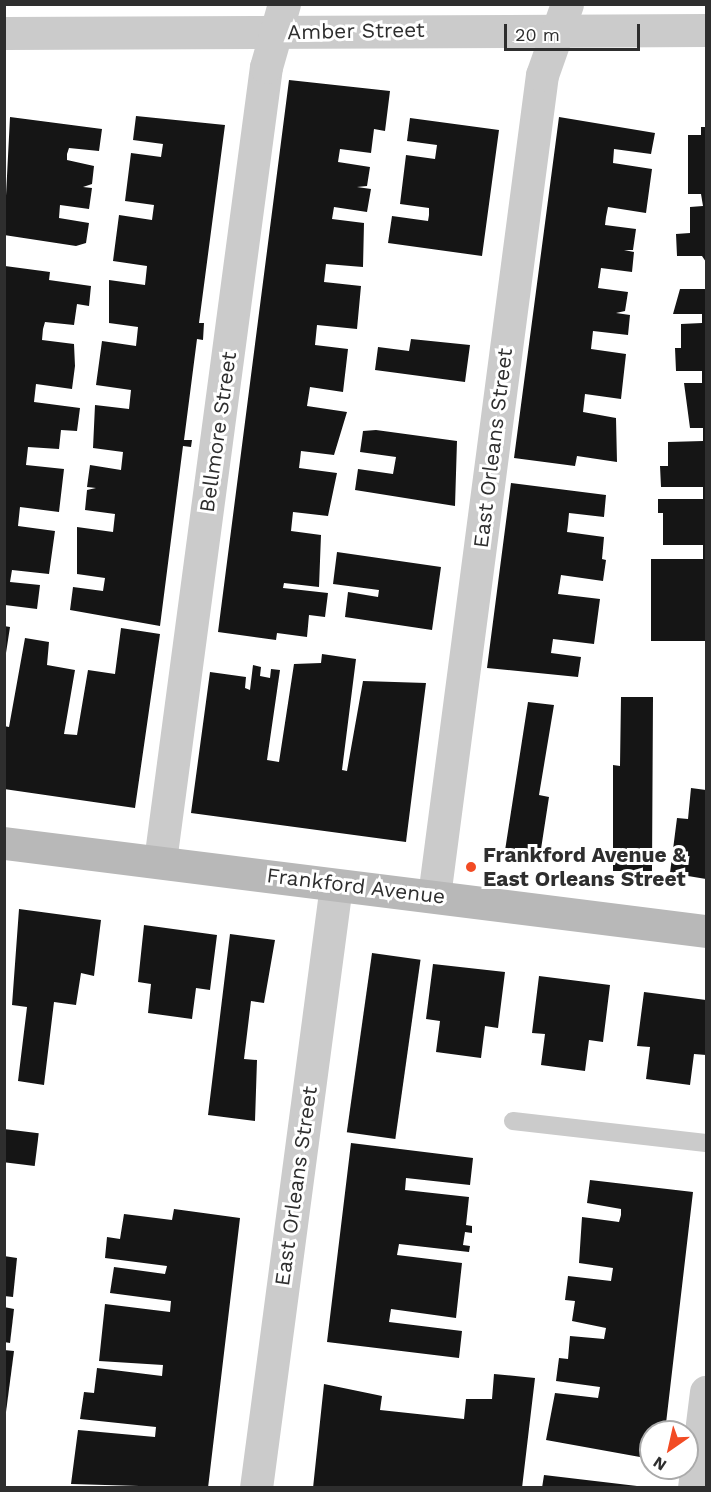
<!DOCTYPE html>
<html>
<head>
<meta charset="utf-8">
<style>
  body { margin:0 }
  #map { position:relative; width:711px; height:1492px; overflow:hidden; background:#fff; font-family:"Work Sans",sans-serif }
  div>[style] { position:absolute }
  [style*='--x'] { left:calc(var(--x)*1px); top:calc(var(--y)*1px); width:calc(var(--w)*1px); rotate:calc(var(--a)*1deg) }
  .building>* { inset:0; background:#151515; transform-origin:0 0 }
  .lane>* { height:18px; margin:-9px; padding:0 9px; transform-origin:9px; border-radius:9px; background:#cbcbcb }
  .street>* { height:33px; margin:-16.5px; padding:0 16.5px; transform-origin:16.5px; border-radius:16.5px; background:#cbcbcb }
  .secondary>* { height:33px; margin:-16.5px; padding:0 16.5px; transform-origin:16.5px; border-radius:16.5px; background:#b8b8b8 }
  .dots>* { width:16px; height:16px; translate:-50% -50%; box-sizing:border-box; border:3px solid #fff; border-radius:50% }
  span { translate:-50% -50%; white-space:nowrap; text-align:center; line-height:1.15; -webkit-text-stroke:6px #fff; paint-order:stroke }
  .street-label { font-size:21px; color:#2e2e2e }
  .poi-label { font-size:21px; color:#2e2e2e; font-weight:700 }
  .left { translate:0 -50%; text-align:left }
  .frame { position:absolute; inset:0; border:6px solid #2e2e2e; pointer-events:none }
  .north { position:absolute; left:639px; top:1420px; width:60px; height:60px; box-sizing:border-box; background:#fff; border:2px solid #ababab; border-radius:50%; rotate:214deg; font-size:16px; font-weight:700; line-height:24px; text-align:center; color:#2e2e2e }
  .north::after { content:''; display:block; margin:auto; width:21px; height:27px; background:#f24b24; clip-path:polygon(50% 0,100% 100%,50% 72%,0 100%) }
  .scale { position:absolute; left:504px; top:24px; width:136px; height:27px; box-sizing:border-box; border:3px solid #2e2e2e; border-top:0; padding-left:8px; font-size:18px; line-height:21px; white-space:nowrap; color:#2e2e2e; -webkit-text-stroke:4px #fff; paint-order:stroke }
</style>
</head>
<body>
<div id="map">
  <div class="building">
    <div style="clip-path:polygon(289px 80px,390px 91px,385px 131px,374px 129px,371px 153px,340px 149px,338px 162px,370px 167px,367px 186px,357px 187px,371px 189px,367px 212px,334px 207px,332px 219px,364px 223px,363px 267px,326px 264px,324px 282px,361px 286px,357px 329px,317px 325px,315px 345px,348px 349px,343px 392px,310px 387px,307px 406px,347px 412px,334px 455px,301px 451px,300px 460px,299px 468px,337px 473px,328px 516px,293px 512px,291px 531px,321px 535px,319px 587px,284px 583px,283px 588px,328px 593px,325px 617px,309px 615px,307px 637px,277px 633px,276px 640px,218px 632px)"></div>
    <div style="clip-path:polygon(136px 116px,225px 125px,199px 323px,204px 323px,203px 340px,197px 339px,184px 440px,192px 440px,191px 447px,183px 446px,160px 626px,70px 610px,73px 587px,103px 591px,105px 578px,77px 574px,77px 527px,113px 532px,115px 514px,85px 510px,87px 490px,96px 488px,87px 487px,90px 465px,121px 470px,123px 452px,93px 448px,95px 405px,129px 409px,131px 390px,96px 385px,102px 341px,136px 346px,138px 327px,109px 323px,109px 280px,145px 285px,147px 266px,113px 261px,119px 215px,152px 220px,154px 205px,125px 201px,131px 153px,161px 157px,163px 144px,133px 140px)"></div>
    <div style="clip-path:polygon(10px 117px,102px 129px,99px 151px,69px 148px,67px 154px,67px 160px,94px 166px,92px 184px,83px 187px,92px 188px,89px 209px,60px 205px,59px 218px,89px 223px,86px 243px,76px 246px,4px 235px)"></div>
    <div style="clip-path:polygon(559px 117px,655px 133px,651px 154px,614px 149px,613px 163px,652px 169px,646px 213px,608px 207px,606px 217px,605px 225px,636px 229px,633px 250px,624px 250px,634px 252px,632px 272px,601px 268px,598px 288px,628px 292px,625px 311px,616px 313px,630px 315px,628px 335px,593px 331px,591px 349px,626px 354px,621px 399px,585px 394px,583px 412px,616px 418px,617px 462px,577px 456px,575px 466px,514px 458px)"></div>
    <div style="clip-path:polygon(410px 118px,499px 130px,482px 256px,388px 243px,392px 216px,428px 221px,429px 215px,429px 208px,400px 204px,406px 155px,435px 159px,437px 145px,407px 141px)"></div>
    <div style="clip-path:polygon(701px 127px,706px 127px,706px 262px,702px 256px,677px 256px,676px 234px,690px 233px,690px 207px,703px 206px,701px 194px,688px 194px,688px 135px,701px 135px)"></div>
    <div style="clip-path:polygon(5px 266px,50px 272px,49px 280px,91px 286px,89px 306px,77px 304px,74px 325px,45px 322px,43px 329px,42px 340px,74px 344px,75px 366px,72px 389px,36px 384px,34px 402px,80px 408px,77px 431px,61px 430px,59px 449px,28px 447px,26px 465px,64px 469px,59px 512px,20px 507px,18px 526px,55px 531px,49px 574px,12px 570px,10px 582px,40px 585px,37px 609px,5px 605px)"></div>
    <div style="clip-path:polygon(680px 289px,706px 289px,706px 641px,651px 641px,651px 559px,703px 559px,703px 545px,663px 545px,663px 513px,658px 513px,658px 499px,703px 499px,703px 487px,661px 487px,660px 466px,668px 466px,668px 442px,703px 441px,703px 428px,690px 428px,684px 383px,702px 383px,702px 371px,676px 371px,675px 348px,681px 348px,681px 324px,702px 323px,702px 314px,673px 314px)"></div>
    <div style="clip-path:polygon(411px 339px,470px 345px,465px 382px,375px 370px,378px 347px,409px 351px)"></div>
    <div style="clip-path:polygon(376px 430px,457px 441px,455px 506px,355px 490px,358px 469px,393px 474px,396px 457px,360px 452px,363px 431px)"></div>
    <div style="clip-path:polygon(511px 483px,606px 495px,604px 517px,569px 513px,568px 524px,567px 532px,604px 537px,602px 559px,606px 560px,603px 581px,561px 575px,558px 594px,600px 599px,594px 644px,553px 639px,551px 653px,581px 657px,578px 677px,487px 668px)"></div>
    <div style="clip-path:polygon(337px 552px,441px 567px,432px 630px,345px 617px,348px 592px,378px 597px,379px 590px,333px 584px)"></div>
    <div style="clip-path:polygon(4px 626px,10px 627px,6px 653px,4px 653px)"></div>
    <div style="clip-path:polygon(121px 628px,160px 634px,135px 808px,4px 789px,4px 726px,9px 727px,25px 638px,49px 642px,47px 665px,75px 670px,64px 734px,77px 735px,88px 670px,115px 674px)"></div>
    <div style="clip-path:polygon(322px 654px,356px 659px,342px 770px,347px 771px,363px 681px,426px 683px,406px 842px,191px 813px,210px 672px,246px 677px,245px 688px,250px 690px,253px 665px,261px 667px,260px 676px,270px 678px,271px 669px,280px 670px,267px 760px,279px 762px,294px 664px,321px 663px)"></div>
    <div style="clip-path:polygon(621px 697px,653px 697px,652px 871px,613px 871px,613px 765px,620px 766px)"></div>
    <div style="clip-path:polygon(528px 702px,554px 705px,539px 795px,549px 797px,539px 862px,504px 857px)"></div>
    <div style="clip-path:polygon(691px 788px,706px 790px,706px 879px,670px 873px,677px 818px,688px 819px)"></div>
    <div style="clip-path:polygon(19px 909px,101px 920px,94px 976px,81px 973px,76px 1005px,54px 1002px,44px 1085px,18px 1081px,27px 1007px,12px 1005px)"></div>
    <div style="clip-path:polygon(144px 925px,217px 935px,210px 990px,196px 988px,192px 1019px,148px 1013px,151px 984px,138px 982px)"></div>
    <div style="clip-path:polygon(230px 934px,275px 940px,264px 1003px,251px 1001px,244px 1059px,257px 1060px,255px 1121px,208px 1115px)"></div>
    <div style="left:372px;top:953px;width:49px;height:181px;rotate:8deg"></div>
    <div style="clip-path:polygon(433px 964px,505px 972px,498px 1028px,485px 1026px,481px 1058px,436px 1052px,440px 1021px,426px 1019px)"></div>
    <div style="clip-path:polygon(539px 976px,610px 985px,603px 1042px,589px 1040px,585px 1071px,541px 1065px,545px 1034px,532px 1033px)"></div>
    <div style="clip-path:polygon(644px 992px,706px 1000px,706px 1055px,694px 1054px,690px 1085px,646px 1079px,650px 1047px,637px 1046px)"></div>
    <div style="left:4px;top:1129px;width:35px;height:33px;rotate:7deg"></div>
    <div style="clip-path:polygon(351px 1143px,473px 1158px,470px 1185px,406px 1178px,405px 1190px,469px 1197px,466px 1225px,472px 1226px,472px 1233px,465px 1232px,463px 1245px,470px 1246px,469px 1252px,399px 1244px,397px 1255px,462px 1263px,456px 1318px,391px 1309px,389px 1322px,462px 1331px,459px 1358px,327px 1342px)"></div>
    <div style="clip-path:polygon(590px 1180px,693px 1192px,665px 1432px,651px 1432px,651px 1459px,546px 1440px,555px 1393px,598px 1398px,600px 1387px,556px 1381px,559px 1358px,568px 1359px,570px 1336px,604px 1339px,606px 1328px,572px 1321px,575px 1301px,565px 1300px,568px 1276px,611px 1281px,613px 1268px,579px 1263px,582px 1217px,619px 1222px,621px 1215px,621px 1209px,587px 1203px)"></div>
    <div style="clip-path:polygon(174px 1209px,240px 1218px,208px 1488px,71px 1484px,78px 1430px,155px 1437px,156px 1427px,80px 1419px,84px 1392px,94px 1393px,97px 1368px,162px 1376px,163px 1365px,99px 1361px,105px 1304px,170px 1312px,171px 1301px,110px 1293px,114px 1267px,165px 1274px,167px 1266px,105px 1258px,107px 1237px,120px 1239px,124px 1214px,172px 1220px)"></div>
    <div style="clip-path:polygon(4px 1256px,17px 1258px,13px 1297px,4px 1296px)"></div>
    <div style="clip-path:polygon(4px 1307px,14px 1309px,10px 1343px,4px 1342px)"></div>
    <div style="clip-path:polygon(4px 1350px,14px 1351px,6px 1412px,4px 1412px)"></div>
    <div style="clip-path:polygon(494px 1374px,535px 1378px,522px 1488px,313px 1488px,324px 1384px,382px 1396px,380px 1410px,464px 1419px,466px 1399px,492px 1399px)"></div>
    <div style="clip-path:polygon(544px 1475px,637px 1486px,637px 1488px,542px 1488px)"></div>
  </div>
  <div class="lane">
    <div style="--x:513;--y:1121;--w:194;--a:6.5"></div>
  </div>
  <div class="street">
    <div style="--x:4;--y:33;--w:702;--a:-0.24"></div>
    <div style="--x:160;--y:861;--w:801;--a:-82.4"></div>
    <div style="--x:266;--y:67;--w:66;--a:-74.1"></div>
    <div style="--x:434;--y:896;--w:828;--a:-82.51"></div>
    <div style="--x:542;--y:75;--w:75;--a:-70.6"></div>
    <div style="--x:256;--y:1488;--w:608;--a:-82.44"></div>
    <div style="--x:694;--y:1488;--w:97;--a:-82.9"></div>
  </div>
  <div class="secondary">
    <div style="--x:4;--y:843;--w:707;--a:7.15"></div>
  </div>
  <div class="dots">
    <div style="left:471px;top:867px;background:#f24b24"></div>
  </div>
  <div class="street-label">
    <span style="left:356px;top:31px;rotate:-1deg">Amber Street</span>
    <span style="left:218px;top:432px;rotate:-82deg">Bellmore Street</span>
    <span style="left:493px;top:448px;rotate:-83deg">East Orleans Street</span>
    <span style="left:356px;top:886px;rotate:7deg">Frankford Avenue</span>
    <span style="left:296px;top:1186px;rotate:-82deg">East Orleans Street</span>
  </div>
  <div class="poi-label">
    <span class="left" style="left:483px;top:867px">Frankford Avenue &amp;<br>East Orleans Street</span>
  </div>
  <div class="frame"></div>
  <div class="north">N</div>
  <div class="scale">20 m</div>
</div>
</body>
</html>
